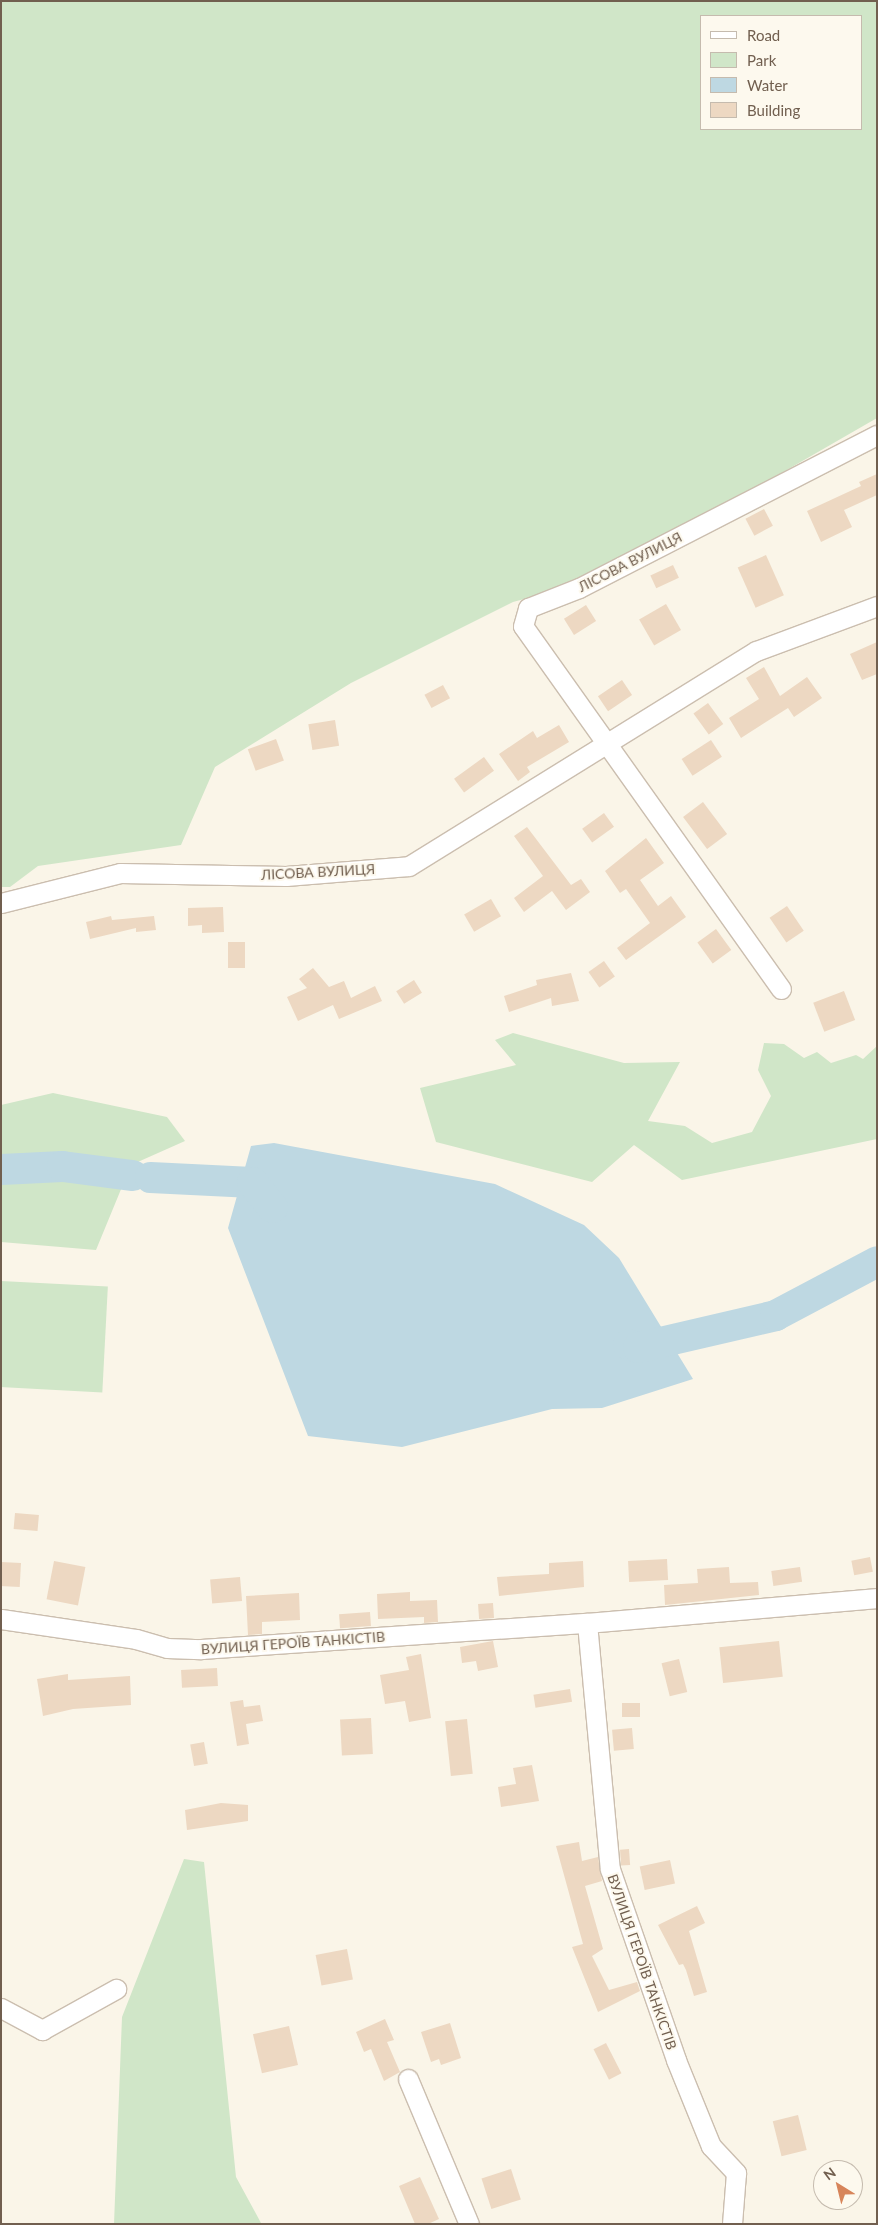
<!DOCTYPE html>
<html>
<head>
<meta charset="utf-8">
<style>
  body { margin:0 }
  #map { position:relative; width:878px; height:2225px; overflow:hidden; background:#faf5e8; font-family:Lato,sans-serif }
  div>[style] { position:absolute }
  [style*='--x'] { left:calc(var(--x)*1px); top:calc(var(--y)*1px); width:calc(var(--w)*1px); rotate:calc(var(--a)*1deg) }
  .green>* { inset:0; background:#d0e6c8; transform-origin:0 0 }
  .water>* { inset:0; background:#bed8e2 }
  .river>* { height:31px; margin:-15.5px; padding:0 15.5px; transform-origin:15.5px; border-radius:15.5px; background:#bed8e2 }
  .building>* { inset:0; background:#edd8c2; transform-origin:0 0 }
  .roads { filter:drop-shadow(1px 0 #cbbeaf) drop-shadow(-1px 0 #cbbeaf) drop-shadow(0 1px #cbbeaf) drop-shadow(0 -1px #cbbeaf) }
  .minor>* { height:19px; margin:-9.5px; padding:0 9.5px; transform-origin:9.5px; border-radius:9.5px; background:#fff }
  span { translate:-50% -50%; white-space:nowrap; text-align:center; line-height:1.15; -webkit-text-stroke:4px #fdf9ee; paint-order:stroke }
  .street-label { font-size:14px; color:#715f4f }
  .frame { position:absolute; inset:0; border:2px solid #715f4f; pointer-events:none }
  .legend { position:absolute; left:700px; top:15px; width:162px; height:115px; box-sizing:border-box; background:#fdf9ee; border:1px solid #c5bbae; margin:0; padding:6px 9px; list-style:none; font-size:15px; color:#715f4f }
  .legend li { display:flex; align-items:center; gap:10px; height:25px }
  .legend b { width:25px; border:1px solid #c5bbae }
  .north { position:absolute; left:813px; top:2160px; width:50px; height:50px; box-sizing:border-box; background:#fdf9ee; border:1px solid #c5bbae; border-radius:50%; rotate:324deg; font-size:14px; font-weight:700; line-height:20px; text-align:center; color:#715f4f }
  .north::after { content:''; display:block; margin:auto; width:18px; height:22px; background:#d7855a; clip-path:polygon(50% 0,100% 100%,50% 72%,0 100%) }
</style>
</head>
<body>
<div id="map">
  <div class="green">
    <div style="clip-path:polygon(evenodd,1px 1px,877px 1px,877px 418px,598px 579px,513px 602px,351px 683px,215px 767px,181px 845px,38px 866px,10px 887px,1px 887px,1px 1px,702px 16px,862px 16px,862px 129px,702px 129px,702px 16px)"></div>
    <div style="clip-path:polygon(513px 1033px,624px 1063px,680px 1062px,648px 1121px,685px 1126px,712px 1143px,752px 1132px,771px 1096px,758px 1070px,764px 1043px,784px 1044px,804px 1058px,817px 1052px,831px 1063px,856px 1055px,863px 1059px,877px 1046px,877px 1139px,682px 1180px,634px 1145px,592px 1182px,436px 1142px,420px 1088px,516px 1065px,495px 1040px)"></div>
    <div style="clip-path:polygon(53px 1093px,167px 1117px,185px 1141px,131px 1165px,96px 1250px,1px 1242px,1px 1105px)"></div>
    <div style="left:1px;top:1281px;width:107px;height:106px;rotate:3deg"></div>
    <div style="clip-path:polygon(184px 1859px,204px 1862px,236px 2177px,261px 2223px,257px 2224px,114px 2224px,122px 2017px)"></div>
  </div>
  <div class="water">
    <div style="clip-path:polygon(274px 1143px,495px 1184px,584px 1225px,619px 1258px,693px 1379px,602px 1408px,552px 1409px,402px 1447px,308px 1436px,228px 1228px,251px 1146px)"></div>
  </div>
  <div class="river">
    <div style="--x:1;--y:1169;--w:61;--a:-2.8"></div>
    <div style="--x:62;--y:1166;--w:71;--a:7.3"></div>
    <div style="--x:150;--y:1177;--w:102;--a:2.8"></div>
    <div style="--x:252;--y:1182;--w:32;--a:51"></div>
    <div style="--x:628;--y:1344;--w:10;--a:17"></div>
    <div style="--x:638;--y:1347;--w:141;--a:-13.1"></div>
    <div style="--x:775;--y:1315;--w:115;--a:-27.9"></div>
  </div>
  <div class="building">
    <div style="clip-path:polygon(877px 474px,877px 495px,844px 510px,852px 527px,821px 542px,807px 511px,861px 486px,859px 482px)"></div>
    <div style="left:764px;top:509px;width:19px;height:21px;rotate:62deg"></div>
    <div style="left:766px;top:555px;width:44px;height:31px;rotate:66deg"></div>
    <div style="left:673px;top:565px;width:14px;height:25px;rotate:65deg"></div>
    <div style="left:666px;top:604px;width:30px;height:31px;rotate:60deg"></div>
    <div style="left:586px;top:605px;width:19px;height:26px;rotate:58deg"></div>
    <div style="clip-path:polygon(877px 642px,877px 674px,862px 680px,850px 654px)"></div>
    <div style="clip-path:polygon(764px 667px,780px 696px,807px 677px,822px 698px,794px 717px,788px 708px,741px 738px,729px 718px,759px 699px,746px 678px)"></div>
    <div style="left:622px;top:680px;width:18px;height:29px;rotate:56deg"></div>
    <div style="left:443px;top:685px;width:15px;height:21px;rotate:62deg"></div>
    <div style="left:708px;top:703px;width:26px;height:18px;rotate:54deg"></div>
    <div style="left:335px;top:720px;width:26px;height:27px;rotate:81deg"></div>
    <div style="clip-path:polygon(559px 725px,569px 742px,527px 767px,530px 772px,518px 781px,499px 754px,533px 731px,537px 738px)"></div>
    <div style="left:276px;top:739px;width:23px;height:30px;rotate:70deg"></div>
    <div style="left:711px;top:740px;width:20px;height:35px;rotate:57deg"></div>
    <div style="left:484px;top:757px;width:17px;height:37px;rotate:54deg"></div>
    <div style="left:703px;top:802px;width:40px;height:25px;rotate:53deg"></div>
    <div style="left:604px;top:813px;width:17px;height:27px;rotate:54deg"></div>
    <div style="clip-path:polygon(527px 827px,571px 885px,581px 879px,590px 892px,566px 910px,552px 891px,524px 912px,514px 898px,543px 876px,514px 836px)"></div>
    <div style="clip-path:polygon(646px 838px,664px 863px,640px 880px,658px 906px,671px 896px,686px 917px,626px 960px,617px 948px,650px 923px,626px 889px,620px 893px,605px 871px)"></div>
    <div style="left:491px;top:899px;width:20px;height:31px;rotate:60deg"></div>
    <div style="left:787px;top:906px;width:30px;height:21px;rotate:56deg"></div>
    <div style="clip-path:polygon(223px 907px,224px 932px,202px 933px,202px 925px,188px 926px,188px 908px)"></div>
    <div style="clip-path:polygon(111px 916px,112px 920px,154px 916px,156px 930px,136px 932px,136px 928px,90px 939px,86px 922px)"></div>
    <div style="left:716px;top:929px;width:26px;height:23px;rotate:54deg"></div>
    <div style="left:228px;top:942px;width:17px;height:26px"></div>
    <div style="left:604px;top:961px;width:19px;height:19px;rotate:55deg"></div>
    <div style="clip-path:polygon(313px 968px,329px 987px,344px 981px,351px 998px,375px 986px,382px 1001px,339px 1019px,333px 1005px,298px 1021px,287px 997px,307px 988px,299px 979px)"></div>
    <div style="clip-path:polygon(571px 973px,579px 1001px,552px 1006px,551px 998px,509px 1012px,504px 996px,537px 985px,536px 980px)"></div>
    <div style="left:414px;top:980px;width:15px;height:21px;rotate:58deg"></div>
    <div style="left:844px;top:991px;width:31px;height:33px;rotate:69deg"></div>
    <div style="left:15px;top:1513px;width:24px;height:16px;rotate:5deg"></div>
    <div style="left:870px;top:1557px;width:15px;height:19px;rotate:79deg"></div>
    <div style="left:667px;top:1559px;width:21px;height:39px;rotate:87deg"></div>
    <div style="left:54px;top:1561px;width:32px;height:39px;rotate:11deg"></div>
    <div style="clip-path:polygon(583px 1561px,584px 1587px,499px 1596px,497px 1577px,549px 1574px,549px 1563px)"></div>
    <div style="left:1px;top:1562px;width:20px;height:24px;rotate:3deg"></div>
    <div style="clip-path:polygon(729px 1567px,730px 1583px,758px 1582px,759px 1595px,665px 1605px,664px 1585px,698px 1583px,697px 1569px)"></div>
    <div style="left:800px;top:1567px;width:15px;height:29px;rotate:82deg"></div>
    <div style="left:240px;top:1577px;width:24px;height:30px;rotate:85deg"></div>
    <div style="clip-path:polygon(410px 1592px,410px 1601px,437px 1600px,438px 1622px,424px 1623px,424px 1617px,378px 1619px,377px 1594px)"></div>
    <div style="clip-path:polygon(299px 1593px,300px 1620px,262px 1622px,262px 1634px,248px 1635px,246px 1596px)"></div>
    <div style="left:493px;top:1603px;width:15px;height:15px;rotate:86deg"></div>
    <div style="left:370px;top:1612px;width:14px;height:31px;rotate:86deg"></div>
    <div style="clip-path:polygon(493px 1641px,498px 1667px,478px 1671px,476px 1661px,462px 1663px,460px 1647px)"></div>
    <div style="left:779px;top:1641px;width:36px;height:60px;rotate:84deg"></div>
    <div style="clip-path:polygon(421px 1654px,431px 1718px,409px 1722px,405px 1701px,385px 1704px,380px 1675px,409px 1670px,406px 1657px)"></div>
    <div style="left:679px;top:1659px;width:34px;height:18px;rotate:76deg"></div>
    <div style="left:217px;top:1668px;width:18px;height:36px;rotate:87deg"></div>
    <div style="clip-path:polygon(68px 1674px,68px 1680px,130px 1676px,131px 1705px,73px 1709px,43px 1716px,37px 1679px)"></div>
    <div style="left:570px;top:1689px;width:13px;height:37px;rotate:81deg"></div>
    <div style="clip-path:polygon(243px 1700px,244px 1707px,260px 1705px,263px 1721px,246px 1724px,249px 1744px,237px 1746px,230px 1702px)"></div>
    <div style="left:622px;top:1703px;width:18px;height:14px"></div>
    <div style="left:371px;top:1718px;width:36px;height:31px;rotate:87deg"></div>
    <div style="left:467px;top:1719px;width:55px;height:22px;rotate:84deg"></div>
    <div style="left:632px;top:1728px;width:21px;height:20px;rotate:85deg"></div>
    <div style="left:204px;top:1742px;width:22px;height:14px;rotate:80deg"></div>
    <div style="clip-path:polygon(532px 1765px,539px 1801px,501px 1807px,498px 1787px,516px 1784px,513px 1768px)"></div>
    <div style="clip-path:polygon(221px 1803px,248px 1805px,248px 1821px,187px 1830px,185px 1810px)"></div>
    <div style="clip-path:polygon(579px 1842px,582px 1861px,598px 1857px,602px 1881px,585px 1886px,603px 1949px,592px 1956px,609px 1990px,637px 1982px,640px 1991px,598px 2012px,572px 1947px,583px 1944px,556px 1846px)"></div>
    <div style="left:629px;top:1849px;width:16px;height:9px;rotate:86deg"></div>
    <div style="left:670px;top:1860px;width:24px;height:31px;rotate:78deg"></div>
    <div style="clip-path:polygon(697px 1906px,705px 1923px,689px 1931px,707px 1992px,694px 1996px,686px 1970px,683px 1964px,679px 1965px,658px 1925px)"></div>
    <div style="left:347px;top:1949px;width:31px;height:32px;rotate:79deg"></div>
    <div style="clip-path:polygon(385px 2019px,394px 2040px,387px 2042px,400px 2072px,384px 2081px,371px 2049px,364px 2052px,356px 2032px)"></div>
    <div style="clip-path:polygon(450px 2023px,461px 2058px,441px 2065px,439px 2059px,431px 2062px,421px 2032px)"></div>
    <div style="left:289px;top:2026px;width:40px;height:37px;rotate:77deg"></div>
    <div style="left:606px;top:2043px;width:34px;height:14px;rotate:63deg"></div>
    <div style="left:798px;top:2115px;width:36px;height:26px;rotate:76deg"></div>
    <div style="left:511px;top:2169px;width:32px;height:31px;rotate:72deg"></div>
    <div style="clip-path:polygon(420px 2177px,439px 2219px,428px 2224px,415px 2224px,399px 2186px)"></div>
  </div>
  <div class="roads">
    <div class="minor">
      <div style="--x:1;--y:903;--w:123;--a:-14.1"></div>
      <div style="--x:120;--y:873;--w:166;--a:1"></div>
      <div style="--x:286;--y:876;--w:123;--a:-4.6"></div>
      <div style="--x:409;--y:866;--w:408;--a:-31.8"></div>
      <div style="--x:756;--y:651;--w:129;--a:-20.4"></div>
      <div style="--x:781;--y:989;--w:445;--a:-125.4"></div>
      <div style="--x:523;--y:626;--w:19;--a:-74"></div>
      <div style="--x:528;--y:608;--w:55;--a:-21.4"></div>
      <div style="--x:579;--y:588;--w:335;--a:-27.2"></div>
      <div style="--x:1;--y:1619;--w:136;--a:8.4"></div>
      <div style="--x:136;--y:1639;--w:32;--a:16"></div>
      <div style="--x:167;--y:1648;--w:34;--a:2"></div>
      <div style="--x:201;--y:1649;--w:387;--a:-3.9"></div>
      <div style="--x:587;--y:1623;--w:291;--a:-4.9"></div>
      <div style="--x:587;--y:1623;--w:247;--a:84.7"></div>
      <div style="--x:610;--y:1869;--w:202;--a:70.9"></div>
      <div style="--x:676;--y:2060;--w:93;--a:67.9"></div>
      <div style="--x:711;--y:2146;--w:37;--a:47"></div>
      <div style="--x:736;--y:2173;--w:51;--a:94.5"></div>
      <div style="--x:1;--y:2008;--w:47;--a:28.2"></div>
      <div style="--x:42;--y:2030;--w:85;--a:-29"></div>
      <div style="--x:408;--y:2079;--w:157;--a:67.2"></div>
    </div>
  </div>
  <div class="street-label">
    <span style="left:630px;top:562px;rotate:-27deg">ЛІСОВА ВУЛИЦЯ</span>
    <span style="left:318px;top:872px;rotate:-3deg">ЛІСОВА ВУЛИЦЯ</span>
    <span style="left:293px;top:1643px;rotate:-4deg">ВУЛИЦЯ ГЕРОЇВ ТАНКІСТІВ</span>
    <span style="left:642px;top:1962px;rotate:71deg">ВУЛИЦЯ ГЕРОЇВ ТАНКІСТІВ</span>
  </div>
  <div class="frame"></div>
  <ul class="legend">
  <li><b style="height:6px;background:#fff"></b>Road</li>
  <li><b style="height:14px;background:#d0e6c8"></b>Park</li>
  <li><b style="height:14px;background:#bed8e2"></b>Water</li>
  <li><b style="height:14px;background:#edd8c2"></b>Building</li>
  </ul>
  <div class="north">N</div>
</div>
</body>
</html>
